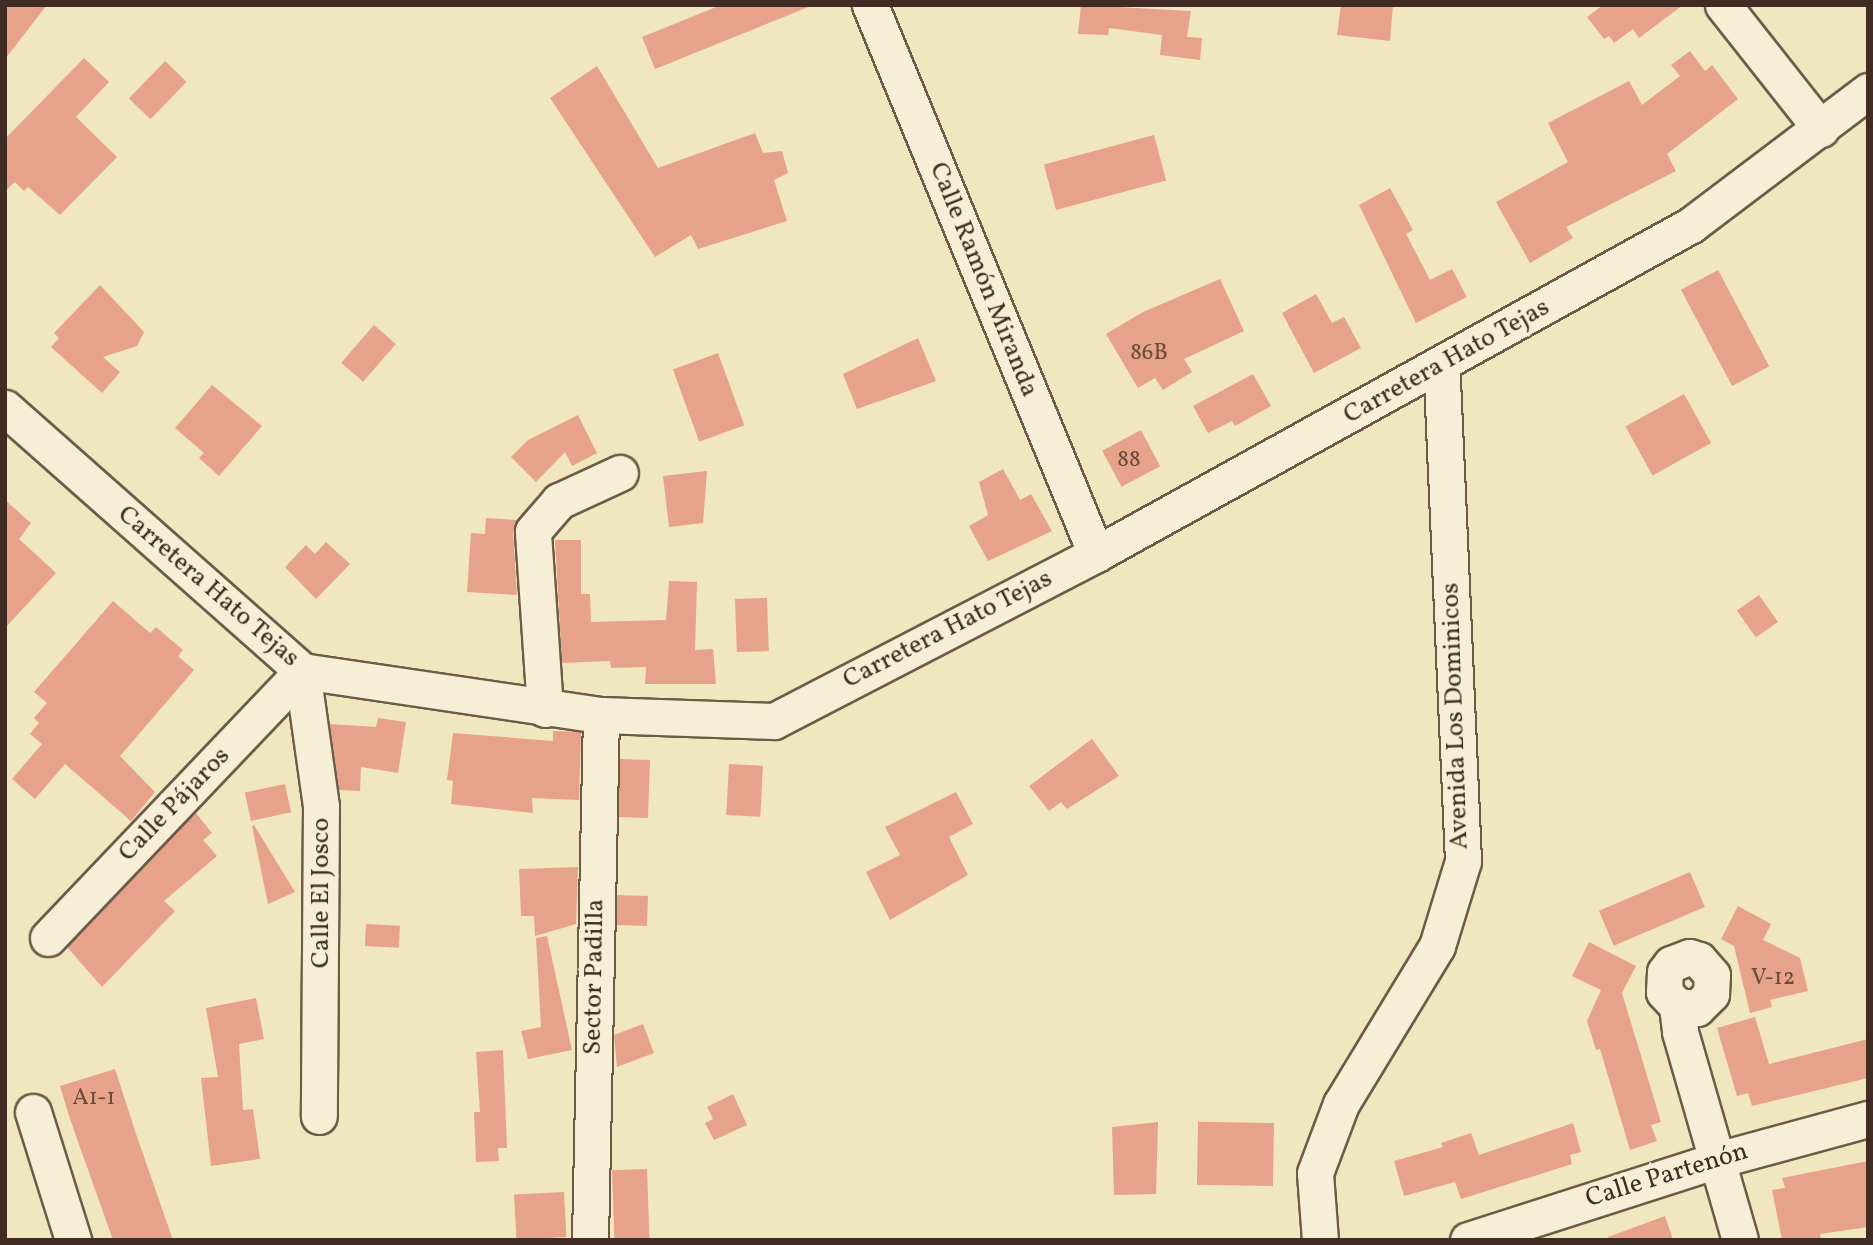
<!DOCTYPE html>
<html>
<head>
<meta charset="utf-8">
<style>
  body { margin:0 }
  #map { position:relative; width:1873px; height:1245px; overflow:hidden; background:#f1e7be; font-family:Vollkorn,serif }
  div>[style] { position:absolute }
  [style*='--x'] { left:calc(var(--x)*1px); top:calc(var(--y)*1px); width:calc(var(--w)*1px); rotate:calc(var(--a)*1deg) }
  .building>* { inset:0; background:#e7a28a; transform-origin:0 0 }
  .roads { filter:drop-shadow(2px 0 #6c5b49) drop-shadow(-2px 0 #6c5b49) drop-shadow(0 2px #6c5b49) drop-shadow(0 -2px #6c5b49) }
  .minor>* { height:35px; margin:-17.5px; padding:0 17.5px; transform-origin:17.5px; border-radius:17.5px; background:#f6efd5 }
  span { translate:-50% -50%; white-space:nowrap; text-align:center; line-height:1.15; -webkit-text-stroke:7px #f6efd5; paint-order:stroke }
  .number-label { font-size:23px; color:#6a4a3c }
  .number-label span { -webkit-text-stroke-width:0 }
  .street-label { font-size:26px; color:#402c22 }
  .frame { position:absolute; inset:0; border:7px solid #402c22; pointer-events:none }
</style>
</head>
<body>
<div id="map">
  <div class="building">
    <div style="clip-path:polygon(5px 5px,47px 5px,5px 59px)"></div>
    <div style="clip-path:polygon(721px 5px,811px 6px,655px 69px,642px 37px)"></div>
    <div style="clip-path:polygon(1081px 5px,1191px 11px,1187px 37px,1202px 38px,1200px 60px,1160px 55px,1162px 35px,1109px 28px,1108px 35px,1078px 34px)"></div>
    <div style="clip-path:polygon(1341px 5px,1393px 5px,1390px 41px,1337px 35px)"></div>
    <div style="clip-path:polygon(1603px 5px,1683px 5px,1639px 38px,1633px 29px,1614px 43px,1609px 36px,1604px 39px,1587px 17px)"></div>
    <div style="clip-path:polygon(1690px 51px,1705px 71px,1712px 65px,1738px 99px,1667px 154px,1676px 171px,1566px 227px,1573px 238px,1530px 263px,1496px 202px,1568px 162px,1548px 123px,1629px 81px,1642px 105px,1680px 76px,1671px 65px)"></div>
    <div style="clip-path:polygon(84px 58px,109px 82px,76px 117px,117px 157px,60px 215px,28px 187px,24px 191px,15px 182px,5px 191px,5px 139px)"></div>
    <div style="left:165px;top:61px;width:30px;height:52px;rotate:44deg"></div>
    <div style="clip-path:polygon(597px 66px,658px 168px,755px 133px,763px 153px,782px 151px,788px 173px,774px 180px,787px 221px,698px 249px,691px 235px,655px 257px,550px 98px)"></div>
    <div style="left:1154px;top:135px;width:47px;height:114px;rotate:75deg"></div>
    <div style="clip-path:polygon(1390px 188px,1413px 230px,1406px 234px,1430px 280px,1452px 269px,1467px 297px,1416px 323px,1359px 205px)"></div>
    <div style="left:1718px;top:270px;width:109px;height:42px;rotate:62deg"></div>
    <div style="clip-path:polygon(1220px 279px,1244px 331px,1184px 359px,1192px 372px,1163px 390px,1155px 378px,1138px 388px,1106px 334px,1143px 312px)"></div>
    <div style="clip-path:polygon(100px 285px,144px 332px,137px 346px,103px 357px,120px 372px,102px 393px,51px 347px,59px 338px,54px 333px)"></div>
    <div style="clip-path:polygon(1316px 294px,1332px 323px,1344px 317px,1361px 348px,1314px 373px,1282px 313px)"></div>
    <div style="left:374px;top:325px;width:29px;height:50px;rotate:41deg"></div>
    <div style="clip-path:polygon(918px 338px,936px 381px,857px 409px,843px 374px)"></div>
    <div style="left:718px;top:353px;width:77px;height:48px;rotate:70deg"></div>
    <div style="clip-path:polygon(1253px 374px,1271px 406px,1235px 426px,1232px 421px,1208px 433px,1193px 406px)"></div>
    <div style="clip-path:polygon(212px 385px,262px 426px,219px 476px,199px 458px,204px 453px,175px 428px)"></div>
    <div style="left:1684px;top:394px;width:56px;height:67px;rotate:61deg"></div>
    <div style="clip-path:polygon(578px 415px,597px 453px,572px 466px,565px 452px,536px 482px,511px 457px,528px 440px)"></div>
    <div style="left:1141px;top:430px;width:41px;height:44px;rotate:62deg"></div>
    <div style="clip-path:polygon(1003px 469px,1020px 500px,1031px 494px,1052px 531px,988px 561px,969px 526px,988px 515px,979px 482px)"></div>
    <div style="clip-path:polygon(707px 471px,703px 523px,669px 527px,663px 476px)"></div>
    <div style="clip-path:polygon(5px 500px,31px 523px,19px 539px,56px 573px,5px 628px)"></div>
    <div style="clip-path:polygon(486px 518px,517px 520px,513px 532px,517px 595px,467px 592px,471px 533px,485px 534px)"></div>
    <div style="clip-path:polygon(555px 540px,581px 540px,581px 594px,590px 594px,591px 622px,666px 620px,669px 581px,697px 582px,695px 650px,713px 649px,716px 684px,645px 684px,646px 667px,611px 668px,610px 661px,562px 663px)"></div>
    <div style="clip-path:polygon(326px 542px,350px 564px,316px 599px,285px 567px,306px 545px,315px 554px)"></div>
    <div style="left:1759px;top:595px;width:33px;height:27px;rotate:55deg"></div>
    <div style="left:767px;top:598px;width:53px;height:32px;rotate:88deg"></div>
    <div style="clip-path:polygon(113px 601px,150px 633px,156px 627px,183px 650px,178px 656px,194px 670px,120px 756px,155px 792px,131px 821px,65px 764px,35px 799px,12px 779px,42px 744px,30px 734px,39px 723px,34px 718px,47px 703px,34px 692px)"></div>
    <div style="clip-path:polygon(378px 718px,406px 722px,398px 773px,361px 767px,360px 791px,339px 790px,330px 724px,376px 727px)"></div>
    <div style="clip-path:polygon(553px 731px,581px 732px,579px 800px,532px 798px,533px 813px,451px 804px,453px 781px,447px 780px,453px 733px,553px 741px)"></div>
    <div style="clip-path:polygon(1092px 739px,1119px 776px,1067px 809px,1061px 802px,1049px 811px,1029px 786px)"></div>
    <div style="left:620px;top:759px;width:30px;height:58px;rotate:2deg"></div>
    <div style="left:729px;top:764px;width:34px;height:51px;rotate:3deg"></div>
    <div style="left:285px;top:784px;width:29px;height:41px;rotate:78deg"></div>
    <div style="clip-path:polygon(956px 792px,973px 824px,949px 837px,968px 875px,890px 920px,866px 872px,900px 855px,885px 827px)"></div>
    <div style="clip-path:polygon(195px 812px,212px 833px,203px 840px,217px 856px,164px 901px,175px 911px,102px 987px,67px 947px)"></div>
    <div style="clip-path:polygon(254px 825px,295px 892px,268px 904px,252px 826px)"></div>
    <div style="clip-path:polygon(578px 867px,576px 924px,535px 936px,534px 916px,521px 916px,519px 869px)"></div>
    <div style="left:1690px;top:872px;width:38px;height:99px;rotate:67deg"></div>
    <div style="left:617px;top:895px;width:31px;height:30px;rotate:2deg"></div>
    <div style="clip-path:polygon(1738px 906px,1771px 924px,1763px 940px,1800px 958px,1808px 991px,1770px 1000px,1772px 1007px,1750px 1013px,1734px 946px,1721px 939px)"></div>
    <div style="left:366px;top:924px;width:34px;height:22px;rotate:3deg"></div>
    <div style="clip-path:polygon(547px 936px,572px 1050px,528px 1059px,521px 1031px,541px 1027px,536px 938px)"></div>
    <div style="clip-path:polygon(1589px 942px,1636px 966px,1622px 993px,1661px 1122px,1651px 1125px,1657px 1141px,1630px 1150px,1600px 1049px,1596px 1050px,1587px 1021px,1601px 990px,1572px 976px)"></div>
    <div style="clip-path:polygon(256px 998px,264px 1039px,239px 1044px,243px 1110px,253px 1109px,260px 1159px,211px 1166px,201px 1078px,218px 1077px,206px 1008px)"></div>
    <div style="clip-path:polygon(1755px 1017px,1769px 1064px,1868px 1039px,1868px 1078px,1752px 1106px,1748px 1093px,1737px 1096px,1717px 1028px)"></div>
    <div style="clip-path:polygon(643px 1024px,654px 1053px,617px 1067px,614px 1035px)"></div>
    <div style="clip-path:polygon(503px 1050px,507px 1148px,498px 1148px,499px 1161px,476px 1162px,474px 1112px,480px 1112px,476px 1052px)"></div>
    <div style="clip-path:polygon(115px 1069px,136px 1134px,173px 1240px,113px 1240px,70px 1119px,60px 1086px)"></div>
    <div style="clip-path:polygon(733px 1094px,747px 1125px,714px 1140px,705px 1123px,713px 1119px,707px 1107px)"></div>
    <div style="clip-path:polygon(1158px 1122px,1156px 1194px,1114px 1195px,1112px 1127px)"></div>
    <div style="left:1274px;top:1123px;width:63px;height:76px;rotate:91deg"></div>
    <div style="clip-path:polygon(1573px 1123px,1581px 1152px,1570px 1155px,1572px 1164px,1461px 1199px,1455px 1182px,1404px 1196px,1394px 1161px,1443px 1147px,1441px 1143px,1471px 1133px,1479px 1155px)"></div>
    <div style="clip-path:polygon(1868px 1161px,1868px 1227px,1820px 1234px,1821px 1240px,1782px 1240px,1772px 1190px,1785px 1188px,1782px 1178px)"></div>
    <div style="left:647px;top:1169px;width:71px;height:35px;rotate:88deg"></div>
    <div style="left:564px;top:1192px;width:45px;height:50px;rotate:87deg"></div>
    <div style="clip-path:polygon(1665px 1216px,1673px 1240px,1608px 1240px,1608px 1237px)"></div>
  </div>
  <div class="roads">
    <div class="minor">
      <div style="--x:870;--y:5;--w:594;--a:67.63"></div>
      <div style="--x:1723;--y:5;--w:158;--a:51.7"></div>
      <div style="--x:5;--y:408;--w:397;--a:41.5"></div>
      <div style="--x:302;--y:671;--w:302;--a:8.4"></div>
      <div style="--x:601;--y:715;--w:173;--a:2"></div>
      <div style="--x:774;--y:721;--w:363;--a:-27.4"></div>
      <div style="--x:1096;--y:554;--w:680;--a:-28.94"></div>
      <div style="--x:1691;--y:225;--w:222;--a:-37.1"></div>
      <div style="--x:302;--y:671;--w:136;--a:82"></div>
      <div style="--x:321;--y:806;--w:310;--a:90.4"></div>
      <div style="--x:545;--y:709;--w:178;--a:-93.9"></div>
      <div style="--x:533;--y:531;--w:40;--a:-49"></div>
      <div style="--x:559;--y:501;--w:67;--a:-24.7"></div>
      <div style="--x:48;--y:938;--w:369;--a:-46.4"></div>
      <div style="--x:1677;--y:1006;--w:20;--a:6"></div>
      <div style="--x:1697;--y:1008;--w:20;--a:-45"></div>
      <div style="--x:1711;--y:994;--w:19;--a:-87"></div>
      <div style="--x:1712;--y:975;--w:20;--a:-131"></div>
      <div style="--x:1699;--y:960;--w:10;--a:-163"></div>
      <div style="--x:1689;--y:957;--w:19;--a:159"></div>
      <div style="--x:1671;--y:964;--w:10;--a:127"></div>
      <div style="--x:1665;--y:972;--w:20;--a:93"></div>
      <div style="--x:1664;--y:992;--w:19;--a:47"></div>
      <div style="--x:1677;--y:1006;--w:26;--a:83"></div>
      <div style="--x:1680;--y:1032;--w:216;--a:73.9"></div>
      <div style="--x:33;--y:1112;--w:134;--a:72.6"></div>
      <div style="--x:590;--y:1240;--w:525;--a:-88.8"></div>
      <div style="--x:1320;--y:1240;--w:67;--a:-94.3"></div>
      <div style="--x:1315;--y:1173;--w:74;--a:-69.4"></div>
      <div style="--x:1341;--y:1104;--w:185;--a:-58.7"></div>
      <div style="--x:1437;--y:946;--w:89;--a:-73"></div>
      <div style="--x:1463;--y:861;--w:494;--a:-92.5"></div>
      <div style="--x:1468;--y:1240;--w:262;--a:-17.8"></div>
      <div style="--x:1717;--y:1160;--w:156;--a:-15.2"></div>
    </div>
  </div>
  <div class="number-label">
    <span style="left:1149px;top:353px">86B</span>
    <span style="left:1129px;top:460px">88</span>
    <span style="left:1773px;top:978px">V-12</span>
    <span style="left:94px;top:1098px">A1-1</span>
  </div>
  <div class="street-label">
    <span style="left:983px;top:280px;rotate:68deg">Calle Ramón Miranda</span>
    <span style="left:1447px;top:362px;rotate:-29deg">Carretera Hato Tejas</span>
    <span style="left:208px;top:587px;rotate:41deg">Carretera Hato Tejas</span>
    <span style="left:948px;top:630px;rotate:-27deg">Carretera Hato Tejas</span>
    <span style="left:1456px;top:716px;rotate:-92deg">Avenida Los Dominicos</span>
    <span style="left:175px;top:805px;rotate:-46deg">Calle Pájaros</span>
    <span style="left:322px;top:893px;rotate:-90deg">Calle El Josco</span>
    <span style="left:595px;top:977px;rotate:-89deg">Sector Padilla</span>
    <span style="left:1667px;top:1176px;rotate:-17deg">Calle Partenón</span>
  </div>
  <div class="frame"></div>
</div>
</body>
</html>
